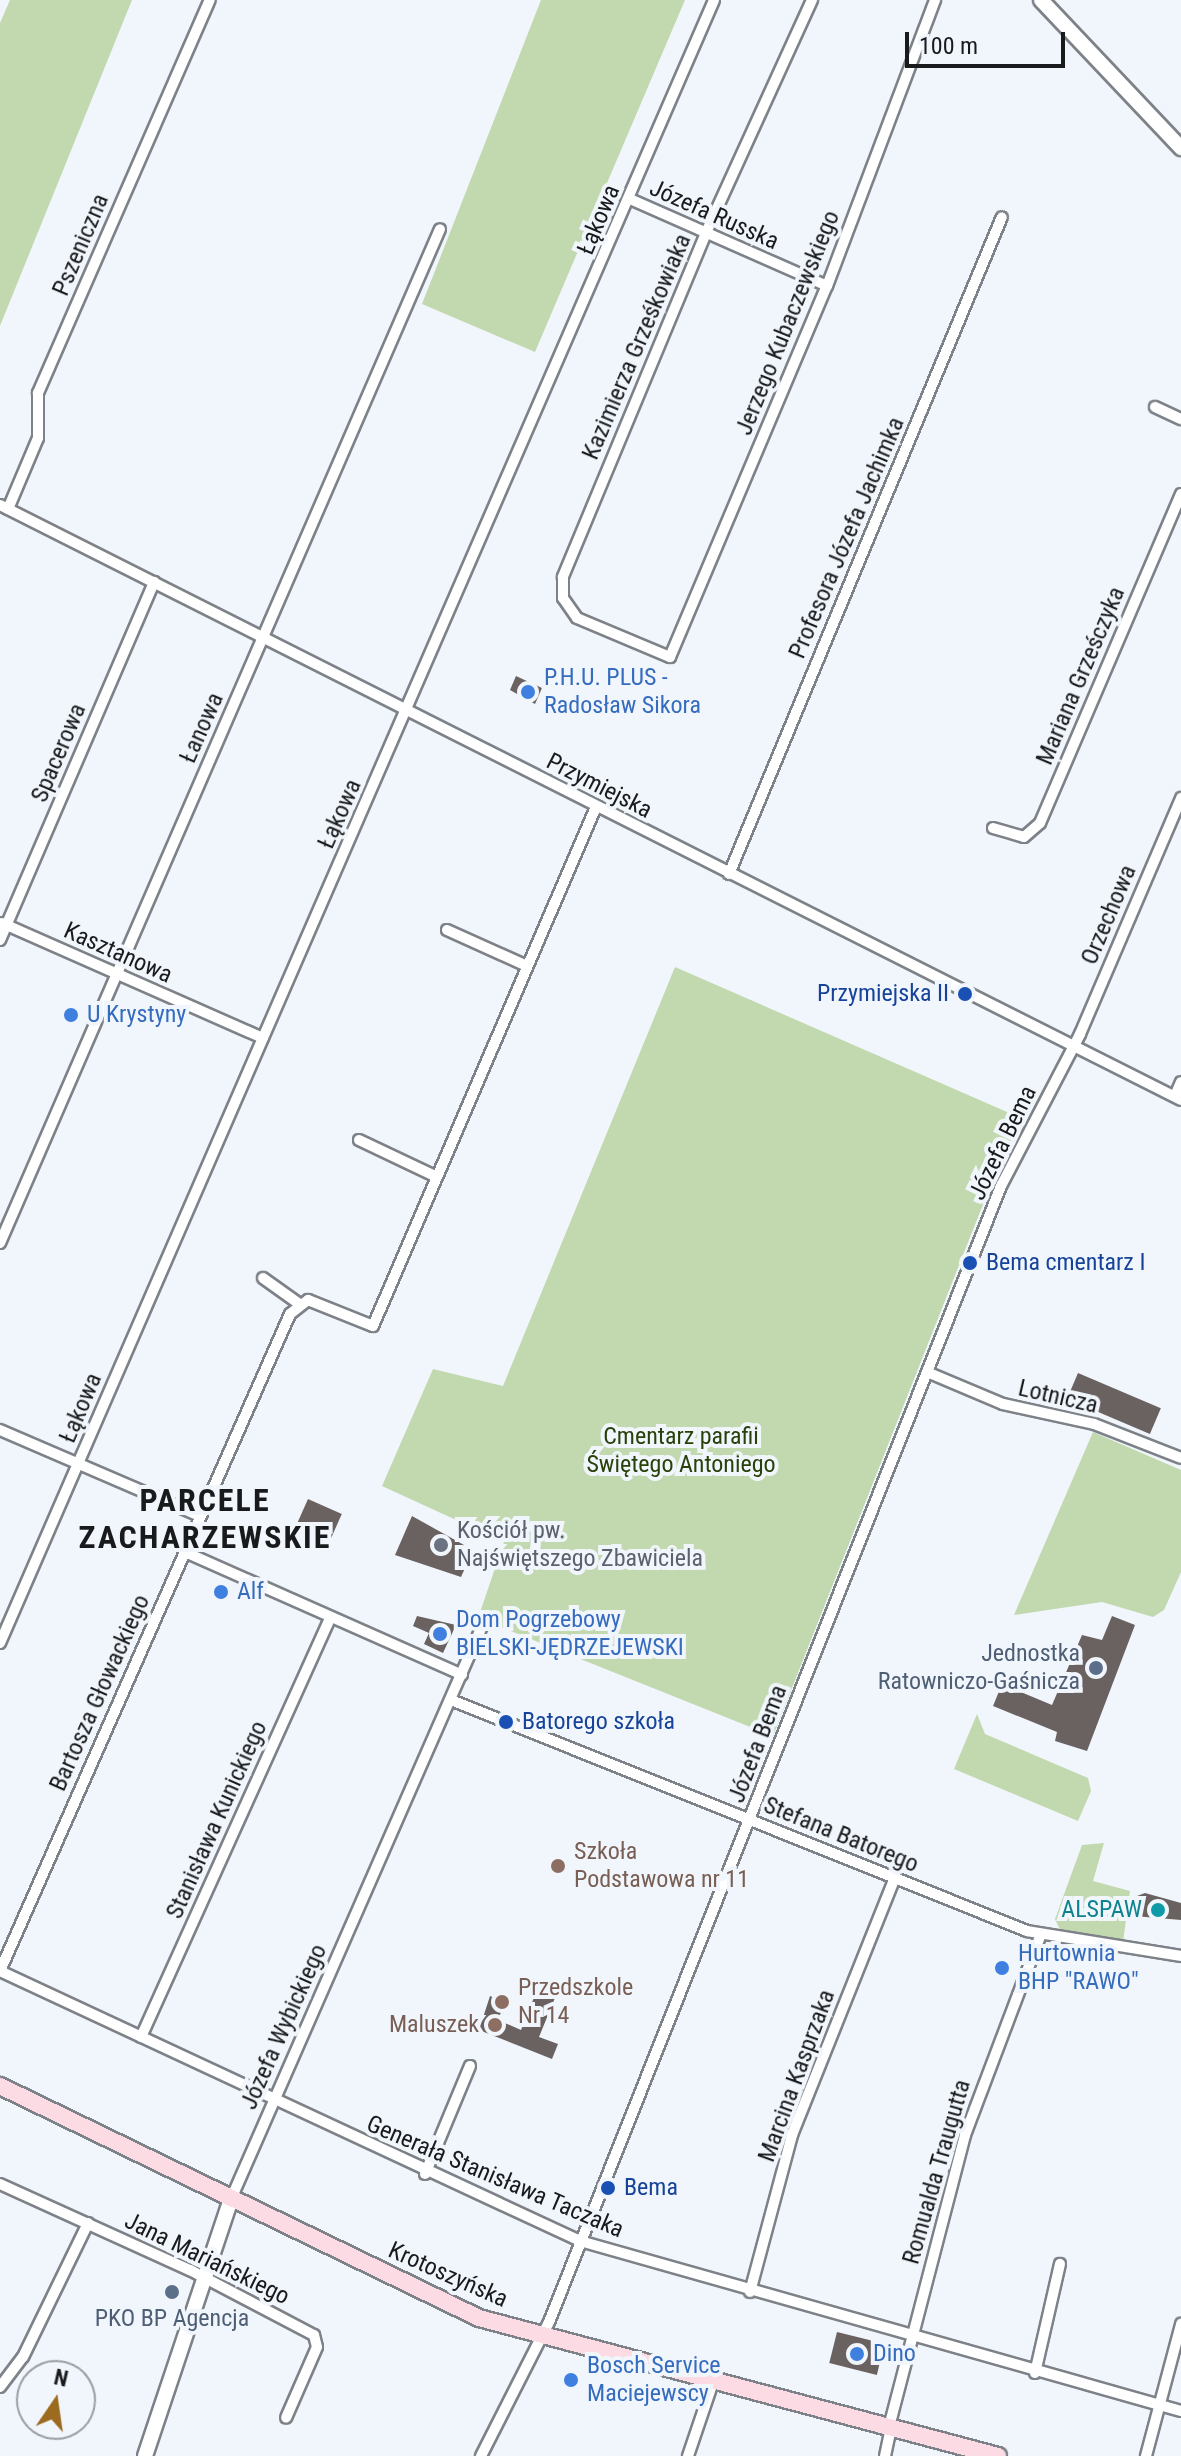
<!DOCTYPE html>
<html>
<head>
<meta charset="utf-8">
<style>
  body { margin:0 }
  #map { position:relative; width:1181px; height:2456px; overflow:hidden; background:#f1f6fc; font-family:"Roboto Condensed",sans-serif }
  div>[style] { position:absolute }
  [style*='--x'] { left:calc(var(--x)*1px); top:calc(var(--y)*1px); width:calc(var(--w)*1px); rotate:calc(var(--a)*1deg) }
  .green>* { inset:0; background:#c2d9b0 }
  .building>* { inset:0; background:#6a6261; transform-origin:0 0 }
  .roads { filter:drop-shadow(2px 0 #7d8288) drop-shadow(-2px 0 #7d8288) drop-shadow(0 2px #7d8288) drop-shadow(0 -2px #7d8288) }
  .street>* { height:10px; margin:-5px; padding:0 5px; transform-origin:5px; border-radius:5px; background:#fff }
  .secondary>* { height:14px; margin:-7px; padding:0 7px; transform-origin:7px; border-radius:7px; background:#fff }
  .primary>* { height:16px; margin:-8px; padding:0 8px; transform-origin:8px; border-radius:8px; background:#fcdbe4 }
  .dots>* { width:22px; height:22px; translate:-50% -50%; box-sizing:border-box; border:4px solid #f1f6fc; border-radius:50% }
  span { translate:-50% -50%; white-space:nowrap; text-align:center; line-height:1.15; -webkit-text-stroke:8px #f1f6fc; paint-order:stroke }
  .street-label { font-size:24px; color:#181a1c }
  .shop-label { font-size:24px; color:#366cbe }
  .left { translate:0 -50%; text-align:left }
  .transit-label { font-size:24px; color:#164399 }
  .right { translate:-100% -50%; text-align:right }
  .park-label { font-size:24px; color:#284109 }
  .worship-label { font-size:24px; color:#5b616d }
  .service-label { font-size:24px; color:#4e5e75 }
  .education-label { font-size:24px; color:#785e54 }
  .culture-label { font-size:24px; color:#0d838f }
  .district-label { font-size:32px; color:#181a1c; font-weight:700; letter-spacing:2px }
  .north { position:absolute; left:16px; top:2360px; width:80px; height:80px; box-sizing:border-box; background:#f1f6fc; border:2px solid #9a9ea2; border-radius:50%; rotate:13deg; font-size:22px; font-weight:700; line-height:32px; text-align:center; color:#181a1c }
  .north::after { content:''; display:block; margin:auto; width:28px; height:36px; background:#9c6b1f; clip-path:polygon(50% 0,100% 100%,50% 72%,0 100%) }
  .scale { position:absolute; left:905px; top:32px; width:160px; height:36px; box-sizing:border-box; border:4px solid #181a1c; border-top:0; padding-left:10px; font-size:24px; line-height:28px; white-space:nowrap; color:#181a1c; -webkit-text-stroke:6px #f1f6fc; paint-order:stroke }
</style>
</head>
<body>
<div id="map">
  <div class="green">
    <div style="clip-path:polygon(10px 0,132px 0,0 326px,0 23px)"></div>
    <div style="clip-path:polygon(541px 0,685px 0,535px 352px,422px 304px)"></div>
    <div style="clip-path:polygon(675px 967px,1023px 1119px,999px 1164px,773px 1736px,478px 1618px,504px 1542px,382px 1486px,433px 1369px,503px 1386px)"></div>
    <div style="clip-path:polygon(1093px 1432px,1181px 1470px,1181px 1572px,1164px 1610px,1153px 1617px,1102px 1602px,1014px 1615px)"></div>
    <div style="clip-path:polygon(977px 1714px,985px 1734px,1088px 1778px,1091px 1791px,1078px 1821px,954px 1769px)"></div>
    <div style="clip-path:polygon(1104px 1843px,1093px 1881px,1130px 1891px,1123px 1942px,1061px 1932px,1055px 1919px,1082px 1845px)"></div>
  </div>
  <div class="building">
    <div style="clip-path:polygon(516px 676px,542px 688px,535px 704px,510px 690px)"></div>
    <div style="left:1078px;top:1373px;width:90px;height:28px;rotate:23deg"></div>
    <div style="left:308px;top:1499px;width:37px;height:33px;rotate:24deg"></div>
    <div style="clip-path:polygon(412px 1516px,473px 1550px,461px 1577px,395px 1555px)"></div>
    <div style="clip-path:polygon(417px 1616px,456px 1625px,443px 1653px,424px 1644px,429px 1633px,413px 1626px)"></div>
    <div style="clip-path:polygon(1112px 1616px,1135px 1625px,1087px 1751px,1055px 1741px,1057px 1732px,993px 1706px,1002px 1684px,1052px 1705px,1082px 1635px,1102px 1640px)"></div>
    <div style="clip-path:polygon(1145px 1893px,1181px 1903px,1181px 1920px,1134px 1916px,1137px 1896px)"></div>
    <div style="clip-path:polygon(539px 1985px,557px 1993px,539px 2037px,558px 2044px,552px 2059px,479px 2030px,490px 1996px,505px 2002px,498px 2020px,521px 2030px)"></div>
    <div style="left:837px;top:2332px;width:49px;height:32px;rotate:14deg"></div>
  </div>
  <div class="roads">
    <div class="street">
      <div style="--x:812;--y:0;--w:256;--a:114.5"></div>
      <div style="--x:706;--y:233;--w:373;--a:112.6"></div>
      <div style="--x:563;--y:577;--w:21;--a:90"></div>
      <div style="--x:563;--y:598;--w:24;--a:55"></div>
      <div style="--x:577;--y:618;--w:101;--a:22.8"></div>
      <div style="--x:670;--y:657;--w:403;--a:-67.1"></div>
      <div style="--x:827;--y:286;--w:306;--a:-69.3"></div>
      <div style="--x:630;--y:199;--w:215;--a:23.8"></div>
      <div style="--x:1155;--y:407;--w:29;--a:25"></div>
      <div style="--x:0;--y:505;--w:1322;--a:26.74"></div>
      <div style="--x:8;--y:509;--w:77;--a:-67.1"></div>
      <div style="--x:38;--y:438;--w:45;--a:-90"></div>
      <div style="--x:38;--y:393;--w:429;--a:-66.4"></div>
      <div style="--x:993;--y:828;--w:32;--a:16"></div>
      <div style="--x:1024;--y:837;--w:21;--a:-41"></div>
      <div style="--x:1040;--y:823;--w:358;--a:-66.8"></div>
      <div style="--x:729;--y:874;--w:711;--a:-67.44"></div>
      <div style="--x:2;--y:923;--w:285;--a:23.8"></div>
      <div style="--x:447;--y:930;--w:88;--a:24.2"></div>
      <div style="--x:0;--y:940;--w:390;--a:-66.7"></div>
      <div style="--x:1175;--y:1096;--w:15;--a:-67"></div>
      <div style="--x:359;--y:1140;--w:86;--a:25.4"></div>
      <div style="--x:0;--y:1243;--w:1105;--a:-66.54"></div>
      <div style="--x:263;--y:1278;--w:43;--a:35.5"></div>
      <div style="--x:927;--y:1372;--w:82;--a:22.8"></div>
      <div style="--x:1003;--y:1404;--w:93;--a:12.4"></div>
      <div style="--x:1094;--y:1424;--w:93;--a:21.3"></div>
      <div style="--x:0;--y:1430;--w:218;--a:23.3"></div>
      <div style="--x:185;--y:1552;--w:303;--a:23.9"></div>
      <div style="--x:0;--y:1643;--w:1791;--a:-66.51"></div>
      <div style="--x:451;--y:1700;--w:621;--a:21.85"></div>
      <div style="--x:1027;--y:1931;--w:156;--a:9.2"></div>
      <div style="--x:0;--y:1971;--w:718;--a:-66.18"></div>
      <div style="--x:290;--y:1314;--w:23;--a:-38"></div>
      <div style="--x:308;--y:1300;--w:70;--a:21.8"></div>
      <div style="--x:373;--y:1326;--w:565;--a:-66.75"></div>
      <div style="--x:0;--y:1971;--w:640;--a:24.96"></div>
      <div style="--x:580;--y:2241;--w:625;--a:15.79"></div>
      <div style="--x:141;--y:2037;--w:459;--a:-65.7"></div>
      <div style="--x:425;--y:2174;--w:117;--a:-67.4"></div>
      <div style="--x:0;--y:2184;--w:209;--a:24.4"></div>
      <div style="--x:190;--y:2270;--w:140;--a:27.7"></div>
      <div style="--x:314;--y:2335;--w:12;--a:76"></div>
      <div style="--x:317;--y:2347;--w:77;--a:113.6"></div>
      <div style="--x:231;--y:2199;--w:628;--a:-66.33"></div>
      <div style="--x:750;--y:2292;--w:163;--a:-75"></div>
      <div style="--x:792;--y:2135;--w:277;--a:-68.2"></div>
      <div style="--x:1035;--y:2373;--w:112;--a:-77.1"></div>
      <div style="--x:0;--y:2387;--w:38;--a:-53"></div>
      <div style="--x:23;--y:2357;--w:149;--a:-64.1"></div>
      <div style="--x:889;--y:2427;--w:302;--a:-75.4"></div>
      <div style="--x:965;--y:2135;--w:215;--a:-69.3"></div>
      <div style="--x:481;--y:2456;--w:150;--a:-63.1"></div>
      <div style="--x:549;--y:2322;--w:1223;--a:-68.3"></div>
      <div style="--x:1001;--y:1186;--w:171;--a:-62.5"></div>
      <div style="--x:1080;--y:1034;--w:257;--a:-66.8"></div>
      <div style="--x:688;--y:2456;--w:78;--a:-71.3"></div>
      <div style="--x:885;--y:2456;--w:29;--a:-78"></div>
      <div style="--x:1146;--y:2456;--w:137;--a:-75.1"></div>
    </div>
    <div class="secondary">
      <div style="--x:1041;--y:0;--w:204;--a:46.6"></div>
      <div style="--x:145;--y:2456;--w:271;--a:-71.5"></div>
    </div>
    <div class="primary">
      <div style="--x:0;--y:2086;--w:532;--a:25.84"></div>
      <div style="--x:479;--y:2318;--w:537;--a:14.89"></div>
    </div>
  </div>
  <div class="dots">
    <div style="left:528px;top:692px;background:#3f7fe0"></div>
    <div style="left:965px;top:994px;background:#1a4fb4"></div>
    <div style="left:71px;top:1015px;background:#3f7fe0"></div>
    <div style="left:970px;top:1263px;background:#1a4fb4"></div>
    <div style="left:441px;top:1545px;background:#6b7280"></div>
    <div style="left:221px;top:1592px;background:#3f7fe0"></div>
    <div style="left:440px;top:1634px;background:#3f7fe0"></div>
    <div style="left:1096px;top:1668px;background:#5c6f8a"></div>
    <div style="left:506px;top:1722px;background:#1a4fb4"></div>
    <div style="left:558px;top:1866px;background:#8d6e63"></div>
    <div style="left:1158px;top:1910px;background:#0f9aa8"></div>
    <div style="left:1002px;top:1968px;background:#3f7fe0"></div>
    <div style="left:502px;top:2002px;background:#8d6e63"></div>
    <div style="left:495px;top:2025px;background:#8d6e63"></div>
    <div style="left:608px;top:2188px;background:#1a4fb4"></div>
    <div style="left:172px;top:2292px;background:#5c6f8a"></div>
    <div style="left:857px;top:2354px;background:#3f7fe0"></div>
    <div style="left:571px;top:2380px;background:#3f7fe0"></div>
  </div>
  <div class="street-label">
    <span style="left:714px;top:215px;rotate:24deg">Józefa Russka</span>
    <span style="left:599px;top:220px;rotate:-67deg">Łąkowa</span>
    <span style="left:81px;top:245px;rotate:-67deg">Pszeniczna</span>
    <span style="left:788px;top:323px;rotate:-68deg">Jerzego Kubaczewskiego</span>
    <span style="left:637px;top:347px;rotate:-67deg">Kazimierza Grześkowiaka</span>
    <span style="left:847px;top:538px;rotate:-67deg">Profesora Józefa Jachimka</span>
    <span style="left:1081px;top:676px;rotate:-67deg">Mariana Grześczyka</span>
    <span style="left:202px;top:728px;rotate:-66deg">Łanowa</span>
    <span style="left:59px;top:753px;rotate:-67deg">Spacerowa</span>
    <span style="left:599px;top:786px;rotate:27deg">Przymiejska</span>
    <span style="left:340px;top:814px;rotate:-66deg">Łąkowa</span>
    <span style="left:1109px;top:915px;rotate:-67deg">Orzechowa</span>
    <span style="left:118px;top:953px;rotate:24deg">Kasztanowa</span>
    <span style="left:1003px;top:1143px;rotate:-64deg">Józefa Bema</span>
    <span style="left:1058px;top:1397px;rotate:13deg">Lotnicza</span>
    <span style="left:81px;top:1408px;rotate:-67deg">Łąkowa</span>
    <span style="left:100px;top:1693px;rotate:-66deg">Bartosza Głowackiego</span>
    <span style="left:758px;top:1744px;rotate:-69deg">Józefa Bema</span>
    <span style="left:217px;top:1820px;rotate:-66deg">Stanisława Kunickiego</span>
    <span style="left:841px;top:1835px;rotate:22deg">Stefana Batorego</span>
    <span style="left:284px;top:2027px;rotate:-66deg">Józefa Wybickiego</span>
    <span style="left:797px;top:2076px;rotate:-70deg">Marcina Kasprzaka</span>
    <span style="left:937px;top:2172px;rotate:-74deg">Romualda Traugutta</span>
    <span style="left:495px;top:2177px;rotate:23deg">Generała Stanisława Taczaka</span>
    <span style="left:207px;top:2259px;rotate:26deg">Jana Mariańskiego</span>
    <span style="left:448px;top:2275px;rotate:24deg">Krotoszyńska</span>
  </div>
  <div class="shop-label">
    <span class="left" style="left:544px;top:692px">P.H.U. PLUS -<br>Radosław Sikora</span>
    <span class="left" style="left:87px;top:1015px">U Krystyny</span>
    <span class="left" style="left:237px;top:1592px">Alf</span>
    <span class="left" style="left:456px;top:1634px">Dom Pogrzebowy<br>BIELSKI-JĘDRZEJEWSKI</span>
    <span class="left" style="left:1018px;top:1968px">Hurtownia<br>BHP "RAWO"</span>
    <span class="left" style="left:873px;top:2354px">Dino</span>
    <span class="left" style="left:587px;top:2380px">Bosch Service<br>Maciejewscy</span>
  </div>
  <div class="transit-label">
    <span class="right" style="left:949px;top:994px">Przymiejska II</span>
    <span class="left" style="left:986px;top:1263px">Bema cmentarz I</span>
    <span class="left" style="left:522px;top:1722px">Batorego szkoła</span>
    <span class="left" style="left:624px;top:2188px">Bema</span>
  </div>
  <div class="park-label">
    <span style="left:681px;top:1451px">Cmentarz parafii<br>Świętego Antoniego</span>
  </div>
  <div class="worship-label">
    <span class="left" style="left:457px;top:1545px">Kościół pw.<br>Najświętszego Zbawiciela</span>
  </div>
  <div class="service-label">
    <span class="right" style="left:1080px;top:1668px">Jednostka<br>Ratowniczo-Gaśnicza</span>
    <span style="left:172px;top:2319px">PKO BP Agencja</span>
  </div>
  <div class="education-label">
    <span class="left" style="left:574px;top:1866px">Szkoła<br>Podstawowa nr 11</span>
    <span class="left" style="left:518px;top:2002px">Przedszkole<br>Nr 14</span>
    <span class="right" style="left:479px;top:2025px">Maluszek</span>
  </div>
  <div class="culture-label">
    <span class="right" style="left:1142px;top:1910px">ALSPAW</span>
  </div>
  <div class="district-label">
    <span style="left:205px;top:1519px">PARCELE<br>ZACHARZEWSKIE</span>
  </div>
  <div class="north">N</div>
  <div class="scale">100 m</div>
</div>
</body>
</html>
